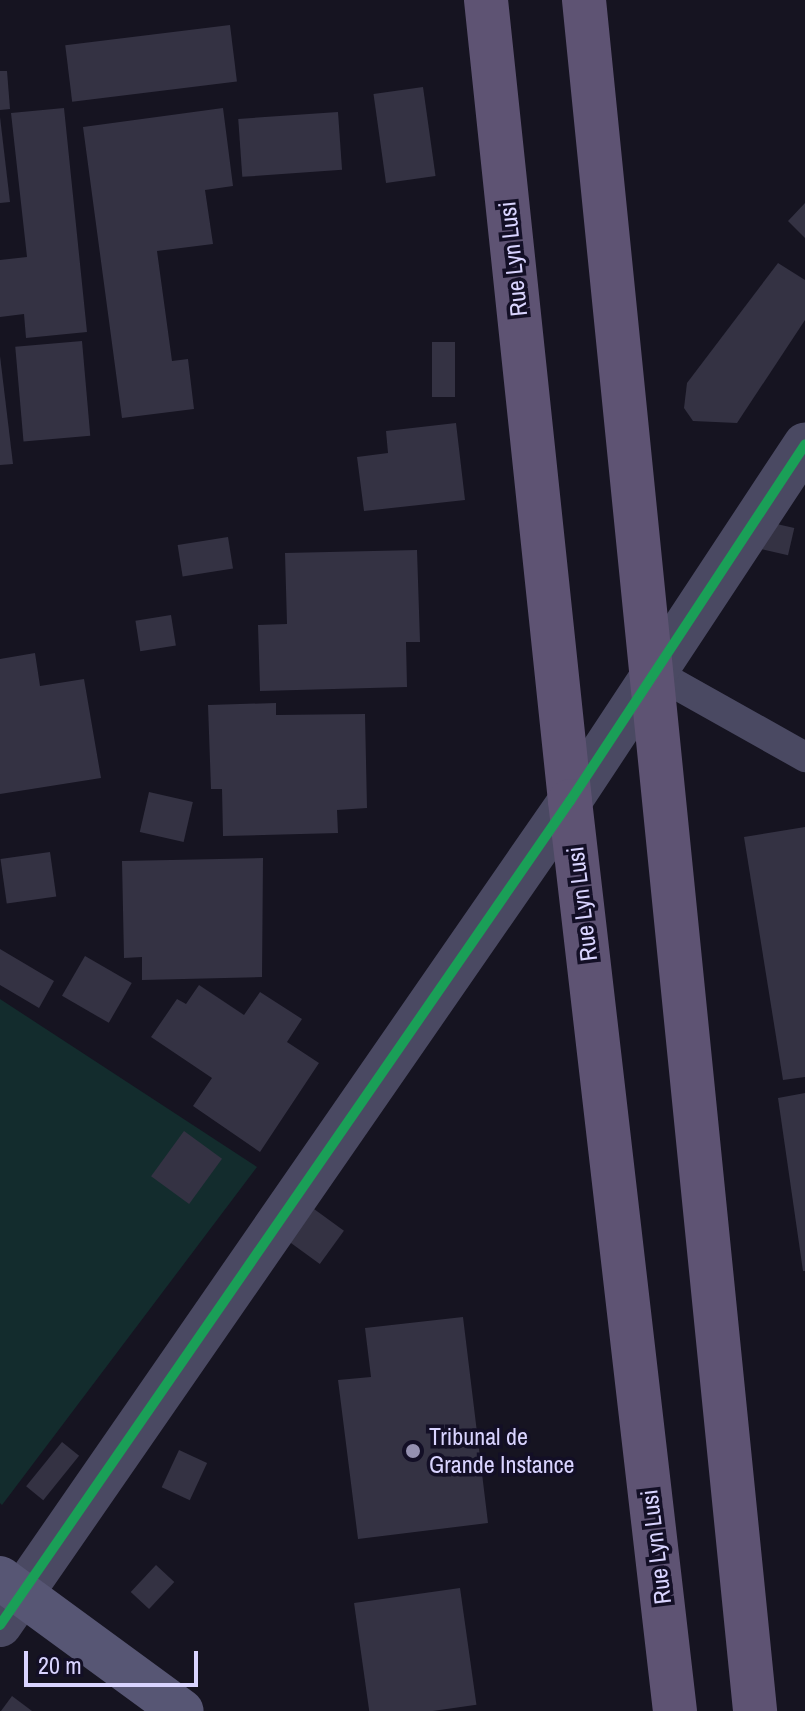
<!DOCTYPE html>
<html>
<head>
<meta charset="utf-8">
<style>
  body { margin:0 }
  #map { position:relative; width:805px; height:1711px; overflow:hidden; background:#161421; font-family:"Archivo Narrow",sans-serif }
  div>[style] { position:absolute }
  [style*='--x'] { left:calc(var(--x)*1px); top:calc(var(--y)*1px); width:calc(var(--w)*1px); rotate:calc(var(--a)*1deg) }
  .green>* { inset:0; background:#132c2d }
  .building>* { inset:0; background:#343243; transform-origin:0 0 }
  .lane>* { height:30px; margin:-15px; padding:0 15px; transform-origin:15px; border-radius:15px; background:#4a4962 }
  .street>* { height:44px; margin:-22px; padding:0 22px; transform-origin:22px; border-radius:22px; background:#4a4962 }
  .secondary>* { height:44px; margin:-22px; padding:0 22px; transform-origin:22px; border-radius:22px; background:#575674 }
  .primary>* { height:44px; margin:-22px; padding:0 22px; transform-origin:22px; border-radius:22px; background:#5e5373 }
  .cycleway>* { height:10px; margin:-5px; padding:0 5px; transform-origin:5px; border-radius:5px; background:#1a9f57 }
  .dots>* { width:22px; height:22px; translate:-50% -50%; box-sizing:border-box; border:4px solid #130f26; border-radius:50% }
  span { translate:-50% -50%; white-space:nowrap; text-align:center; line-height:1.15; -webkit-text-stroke:7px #130f26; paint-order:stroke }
  .street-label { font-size:24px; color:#d9d4ff }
  .poi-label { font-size:24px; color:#d9d4ff }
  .left { translate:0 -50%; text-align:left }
  .scale { position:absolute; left:24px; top:1651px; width:174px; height:36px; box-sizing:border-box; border:4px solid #d9d4ff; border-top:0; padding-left:10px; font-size:24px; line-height:28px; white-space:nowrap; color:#d9d4ff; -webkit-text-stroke:6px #130f26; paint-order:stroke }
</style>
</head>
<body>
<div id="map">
  <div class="green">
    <div style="clip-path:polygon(0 999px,257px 1167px,2px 1505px,0 1503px)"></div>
  </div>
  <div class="building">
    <div style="left:230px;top:25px;width:57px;height:166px;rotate:83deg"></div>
    <div style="clip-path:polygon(0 71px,7px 71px,10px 109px,0 110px)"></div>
    <div style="left:423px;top:87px;width:90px;height:50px;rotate:82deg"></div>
    <div style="clip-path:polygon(64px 108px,87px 332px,26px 338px,24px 314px,0 317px,0 260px,27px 257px,11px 113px)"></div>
    <div style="clip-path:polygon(223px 108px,233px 186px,205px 190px,213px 244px,157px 251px,172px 361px,188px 359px,194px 409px,122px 418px,83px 127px)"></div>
    <div style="left:338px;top:112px;width:58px;height:100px;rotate:86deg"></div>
    <div style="clip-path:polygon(0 117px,10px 202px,0 203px)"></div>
    <div style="clip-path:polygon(805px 203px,805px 238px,788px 221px)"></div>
    <div style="clip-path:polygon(778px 263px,805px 280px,805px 320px,737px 423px,693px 421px,684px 408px,687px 383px)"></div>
    <div style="left:82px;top:341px;width:95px;height:67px;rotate:85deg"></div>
    <div style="left:432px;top:342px;width:23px;height:55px"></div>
    <div style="clip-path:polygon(0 356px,13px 464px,0 465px)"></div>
    <div style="clip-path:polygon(456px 423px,465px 500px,364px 511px,357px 457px,388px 453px,386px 431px)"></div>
    <div style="left:768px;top:522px;width:27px;height:28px;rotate:13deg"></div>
    <div style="left:228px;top:537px;width:32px;height:51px;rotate:81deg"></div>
    <div style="clip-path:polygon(417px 550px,420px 642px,406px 642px,407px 687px,260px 691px,258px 625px,287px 624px,285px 553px)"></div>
    <div style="left:171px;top:615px;width:31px;height:36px;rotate:81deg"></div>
    <div style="clip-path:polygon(35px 653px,40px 686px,84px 679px,101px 778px,0 794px,0 659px)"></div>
    <div style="clip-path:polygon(276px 703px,276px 715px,365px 714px,367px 808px,337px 810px,338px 833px,223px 836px,222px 789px,211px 789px,208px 705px)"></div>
    <div style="left:149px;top:792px;width:45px;height:41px;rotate:13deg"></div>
    <div style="clip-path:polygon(805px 827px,805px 1077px,783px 1080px,744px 837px)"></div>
    <div style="left:50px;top:852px;width:45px;height:50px;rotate:82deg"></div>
    <div style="clip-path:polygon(263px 858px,262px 977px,142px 980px,142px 957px,124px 958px,122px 861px)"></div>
    <div style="clip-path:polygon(0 949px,54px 981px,39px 1008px,0 985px)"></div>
    <div style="left:85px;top:956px;width:54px;height:46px;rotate:30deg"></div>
    <div style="clip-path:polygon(199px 985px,244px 1015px,260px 992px,302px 1019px,287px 1042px,319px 1063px,260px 1152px,193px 1106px,212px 1078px,151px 1037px,177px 999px,186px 1004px)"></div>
    <div style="clip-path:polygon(805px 1093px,805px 1271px,803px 1271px,778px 1098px)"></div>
    <div style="left:184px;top:1131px;width:47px;height:56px;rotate:36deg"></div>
    <div style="left:314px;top:1209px;width:37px;height:41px;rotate:36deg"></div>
    <div style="clip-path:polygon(463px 1317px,488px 1523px,358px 1539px,338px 1380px,371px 1377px,365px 1328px)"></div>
    <div style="left:62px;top:1442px;width:22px;height:57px;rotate:39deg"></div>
    <div style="left:179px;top:1450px;width:31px;height:41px;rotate:25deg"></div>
    <div style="left:156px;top:1565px;width:25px;height:37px;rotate:43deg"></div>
    <div style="left:460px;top:1588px;width:118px;height:107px;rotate:82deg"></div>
    <div style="clip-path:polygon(12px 1696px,32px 1711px,1px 1711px)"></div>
  </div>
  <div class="lane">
    <div style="--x:652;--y:671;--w:176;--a:29.3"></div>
  </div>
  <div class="street">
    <div style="--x:0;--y:1625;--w:1002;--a:-55.33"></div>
    <div style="--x:570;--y:801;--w:427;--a:-56.6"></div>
  </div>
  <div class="secondary">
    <div style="--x:0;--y:1578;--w:225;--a:36.2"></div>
  </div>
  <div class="primary">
    <div style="--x:486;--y:0;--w:805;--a:84.01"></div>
    <div style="--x:570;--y:801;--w:916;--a:83.42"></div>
    <div style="--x:584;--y:0;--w:1720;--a:84.29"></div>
  </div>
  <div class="cycleway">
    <div style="--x:0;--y:1625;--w:1002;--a:-55.33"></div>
    <div style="--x:570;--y:801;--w:427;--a:-56.6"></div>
  </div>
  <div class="dots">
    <div style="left:413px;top:1451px;background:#9591b1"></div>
  </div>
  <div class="street-label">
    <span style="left:513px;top:259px;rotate:-96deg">Rue Lyn Lusi</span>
    <span style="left:582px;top:904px;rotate:-97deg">Rue Lyn Lusi</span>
    <span style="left:656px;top:1547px;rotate:-97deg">Rue Lyn Lusi</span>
  </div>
  <div class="poi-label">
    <span class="left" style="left:429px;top:1451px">Tribunal de<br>Grande Instance</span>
  </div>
  <div class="scale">20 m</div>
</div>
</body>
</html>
